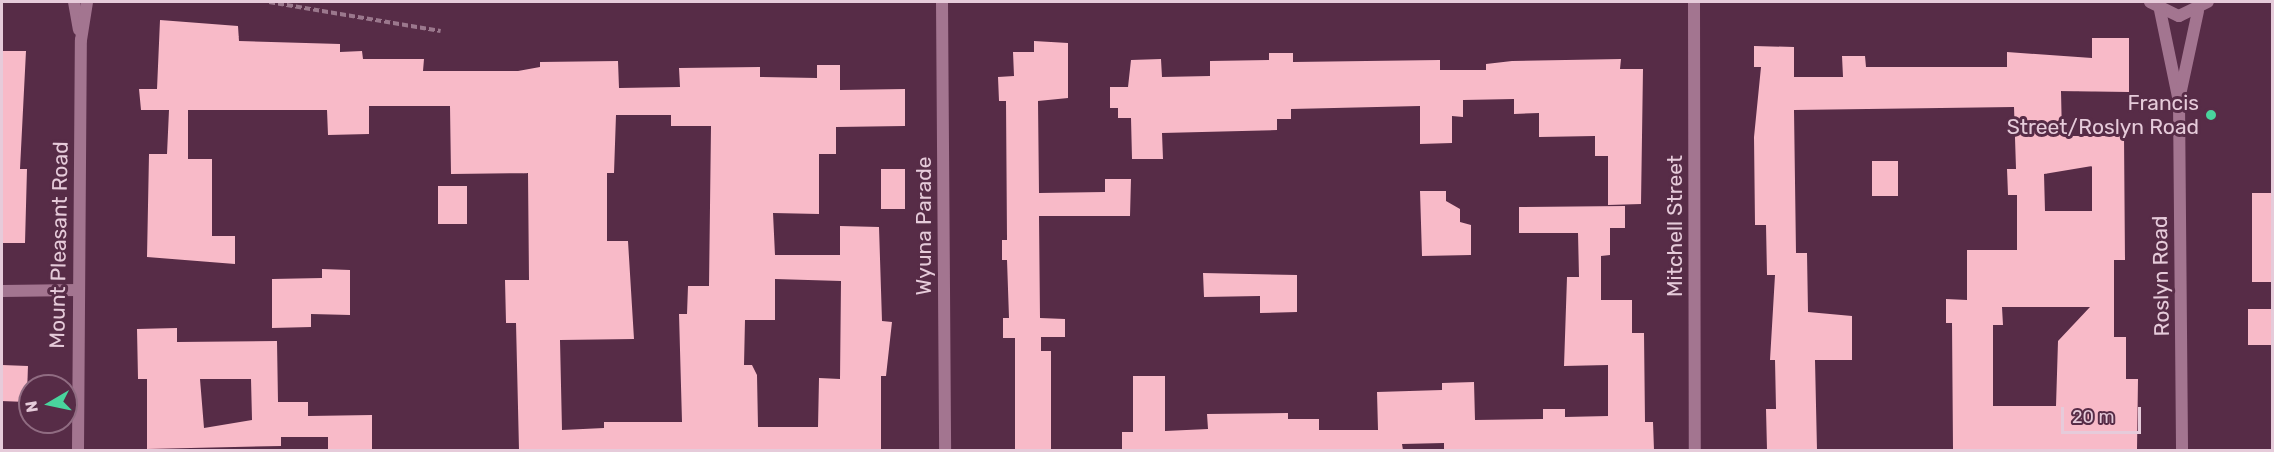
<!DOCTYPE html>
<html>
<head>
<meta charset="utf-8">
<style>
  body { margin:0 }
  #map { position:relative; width:2274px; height:452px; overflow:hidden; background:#572c47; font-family:Rubik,sans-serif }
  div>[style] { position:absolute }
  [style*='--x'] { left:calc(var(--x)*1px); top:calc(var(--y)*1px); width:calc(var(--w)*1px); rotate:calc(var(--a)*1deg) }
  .building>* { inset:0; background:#f8bac8; transform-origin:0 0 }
  .path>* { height:4px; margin-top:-2px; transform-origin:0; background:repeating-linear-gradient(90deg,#9b788d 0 6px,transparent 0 9px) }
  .minor>* { height:12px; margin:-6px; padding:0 6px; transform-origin:6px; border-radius:6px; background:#a37590 }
  .tertiary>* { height:12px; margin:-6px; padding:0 6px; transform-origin:6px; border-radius:6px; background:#a37590 }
  .dots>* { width:16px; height:16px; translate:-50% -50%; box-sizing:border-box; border:3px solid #572c47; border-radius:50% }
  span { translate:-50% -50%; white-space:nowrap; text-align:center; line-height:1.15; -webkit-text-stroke:6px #572c47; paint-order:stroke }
  .poi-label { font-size:21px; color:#e6cbda }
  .right { translate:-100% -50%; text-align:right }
  .street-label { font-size:21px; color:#e6cbda }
  .frame { position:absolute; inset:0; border:3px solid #e6cbda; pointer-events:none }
  .north { position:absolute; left:18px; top:374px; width:60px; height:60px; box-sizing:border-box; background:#572c47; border:2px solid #906c82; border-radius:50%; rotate:261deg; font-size:16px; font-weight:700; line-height:24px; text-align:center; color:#e6cbda }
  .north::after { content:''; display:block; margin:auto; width:21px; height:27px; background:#49d49d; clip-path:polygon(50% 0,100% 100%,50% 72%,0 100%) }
  .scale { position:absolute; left:2061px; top:407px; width:80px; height:27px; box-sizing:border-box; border:3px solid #e6cbda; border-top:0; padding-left:8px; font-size:18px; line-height:21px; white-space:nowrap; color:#e6cbda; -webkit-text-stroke:4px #572c47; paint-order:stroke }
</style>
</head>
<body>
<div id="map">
  <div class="building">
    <div style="clip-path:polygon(evenodd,160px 20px,238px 26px,239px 41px,340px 44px,340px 52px,362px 51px,363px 59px,424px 59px,423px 71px,518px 71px,540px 67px,540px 62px,618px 61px,619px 88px,680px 87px,679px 68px,760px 67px,760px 77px,817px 78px,817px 65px,840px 65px,840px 90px,905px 89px,905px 126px,836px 127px,836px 154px,819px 154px,819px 214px,773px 213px,775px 255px,840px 255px,840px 226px,879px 227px,882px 321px,892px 322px,886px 376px,881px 376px,881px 450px,519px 450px,516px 323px,506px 323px,505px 280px,529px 280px,528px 173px,451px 174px,450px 106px,369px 106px,369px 134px,328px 135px,327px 110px,188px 110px,188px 159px,212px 159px,212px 236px,235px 236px,235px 264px,147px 257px,149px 154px,167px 154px,169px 110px,141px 110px,139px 89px,157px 89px,160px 20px,616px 115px,671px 115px,671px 126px,711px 126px,709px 286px,688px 286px,687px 314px,679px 314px,682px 422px,604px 422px,604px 428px,562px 430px,560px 340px,634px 339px,628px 241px,607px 241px,607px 173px,614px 173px,616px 115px,160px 20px,775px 279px,841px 281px,840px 379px,819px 378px,818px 427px,758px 427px,757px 375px,752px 365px,744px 365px,745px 320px,775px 320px,775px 279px)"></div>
    <div style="clip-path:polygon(evenodd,2092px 38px,2129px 38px,2129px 92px,2061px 91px,2062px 136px,2124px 136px,2125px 260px,2114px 260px,2114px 337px,2126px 337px,2126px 379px,2138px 379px,2137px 450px,1953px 450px,1952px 323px,1946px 323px,1946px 299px,1967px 300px,1967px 250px,2017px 250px,2017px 195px,2008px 195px,2007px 169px,2016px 169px,2014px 107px,1794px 110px,1796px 253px,1807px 253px,1808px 312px,1852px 316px,1852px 360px,1815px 360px,1817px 450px,1767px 450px,1766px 409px,1776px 409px,1775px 360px,1770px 360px,1775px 275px,1767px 275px,1766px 225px,1755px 225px,1754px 137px,1761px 67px,1754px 67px,1754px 46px,1794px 47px,1794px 77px,1843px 77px,1842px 56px,1865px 56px,1866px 67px,2007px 67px,2007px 52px,2092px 58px,2092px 38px,2092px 166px,2092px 211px,2045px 211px,2044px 174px,2092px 166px,2092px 38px,2002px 307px,2090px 307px,2058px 341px,2056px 406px,1993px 406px,1993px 325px,2003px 325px,2002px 307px)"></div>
    <div style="clip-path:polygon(1034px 41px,1068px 43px,1068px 98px,1038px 101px,1039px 193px,1105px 192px,1105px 179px,1131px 179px,1130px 216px,1039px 216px,1040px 318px,1065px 319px,1065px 337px,1041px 337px,1041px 351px,1051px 351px,1051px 450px,1015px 450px,1015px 338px,1003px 338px,1003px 318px,1009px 318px,1007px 260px,1002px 260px,1002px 240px,1007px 240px,1006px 101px,999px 101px,998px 77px,1014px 76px,1013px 52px,1034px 52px)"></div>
    <div style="clip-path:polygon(2px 51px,26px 51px,20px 169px,27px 169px,25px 243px,2px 243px)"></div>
    <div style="clip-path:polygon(1269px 53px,1293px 53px,1293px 62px,1440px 60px,1440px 70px,1486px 70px,1486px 64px,1512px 61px,1621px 59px,1620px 69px,1643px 69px,1641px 204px,1608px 205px,1608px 156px,1595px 156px,1595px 136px,1539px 137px,1539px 113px,1514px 114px,1514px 99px,1463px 100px,1463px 117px,1452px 116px,1452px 143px,1420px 144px,1420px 106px,1291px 109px,1291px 119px,1277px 119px,1277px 130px,1162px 133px,1163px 159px,1132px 159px,1131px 118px,1118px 118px,1118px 108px,1110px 108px,1110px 87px,1128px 87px,1131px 60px,1161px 59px,1162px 77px,1210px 76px,1210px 61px,1269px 60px)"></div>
    <div style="left:1872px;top:161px;width:26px;height:35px"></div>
    <div style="left:881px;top:169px;width:24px;height:40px"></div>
    <div style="left:467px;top:186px;width:38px;height:29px;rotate:90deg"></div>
    <div style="clip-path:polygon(1420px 191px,1446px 191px,1446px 201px,1460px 209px,1460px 222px,1471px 225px,1471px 255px,1422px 256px)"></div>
    <div style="left:2252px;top:193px;width:20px;height:89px"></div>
    <div style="clip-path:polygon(1625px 206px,1625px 228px,1610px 228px,1610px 255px,1601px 256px,1601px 300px,1632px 300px,1632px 333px,1644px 333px,1645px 422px,1653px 422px,1654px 450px,1444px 450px,1444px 443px,1402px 444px,1403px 450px,1122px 450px,1122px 432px,1133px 432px,1133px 376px,1165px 376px,1165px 431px,1208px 429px,1207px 414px,1288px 413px,1288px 419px,1319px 419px,1319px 430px,1378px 430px,1377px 392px,1442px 390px,1442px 383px,1474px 382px,1475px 420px,1543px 419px,1543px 409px,1565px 409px,1565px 417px,1608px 416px,1608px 365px,1564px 366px,1567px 277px,1579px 277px,1578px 233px,1519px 233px,1519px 207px)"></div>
    <div style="clip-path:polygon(322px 269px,350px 270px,350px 315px,311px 314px,311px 327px,272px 328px,272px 279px,322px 278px)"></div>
    <div style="clip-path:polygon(1203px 273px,1297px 275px,1297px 312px,1260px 313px,1260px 296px,1204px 297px)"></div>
    <div style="left:2248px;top:309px;width:24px;height:36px"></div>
    <div style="clip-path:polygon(evenodd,177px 328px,177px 342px,277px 341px,278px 402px,308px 402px,308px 416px,372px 415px,372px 450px,328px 450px,328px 437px,281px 437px,281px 446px,147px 449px,147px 379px,138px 379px,137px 329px,177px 328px,200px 379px,251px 379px,252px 420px,204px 428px,200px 379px)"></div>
    <div style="left:2px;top:365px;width:26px;height:36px;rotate:2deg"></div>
  </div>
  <div class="path">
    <div style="--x:269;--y:2;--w:174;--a:9.6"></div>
  </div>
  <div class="minor">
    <div style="--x:942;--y:2;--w:448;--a:89.6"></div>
    <div style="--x:1694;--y:2;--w:448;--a:89.9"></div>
    <div style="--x:2;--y:291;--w:76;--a:-0.8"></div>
  </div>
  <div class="tertiary">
    <div style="--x:74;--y:2;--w:28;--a:80"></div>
    <div style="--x:2150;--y:2;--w:32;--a:26"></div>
    <div style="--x:2179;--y:16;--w:32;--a:-26"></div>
    <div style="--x:2160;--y:10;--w:94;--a:78.3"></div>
    <div style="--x:2179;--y:102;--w:348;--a:89.5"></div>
    <div style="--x:2180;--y:95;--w:86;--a:-77.9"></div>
    <div style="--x:78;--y:450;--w:410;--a:-89.6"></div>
    <div style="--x:81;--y:40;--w:38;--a:-81"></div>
  </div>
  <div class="dots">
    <div style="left:2211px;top:115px;background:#49d49d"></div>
  </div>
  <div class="poi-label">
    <span class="right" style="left:2199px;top:115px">Francis<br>Street/Roslyn Road</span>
  </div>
  <div class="street-label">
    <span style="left:924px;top:226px;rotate:-90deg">Wyuna Parade</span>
    <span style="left:1675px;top:226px;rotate:-90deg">Mitchell Street</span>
    <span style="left:59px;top:245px;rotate:-89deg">Mount Pleasant Road</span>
    <span style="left:2161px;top:276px;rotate:-91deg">Roslyn Road</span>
  </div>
  <div class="frame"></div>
  <div class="north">N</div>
  <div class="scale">20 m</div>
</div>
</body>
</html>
